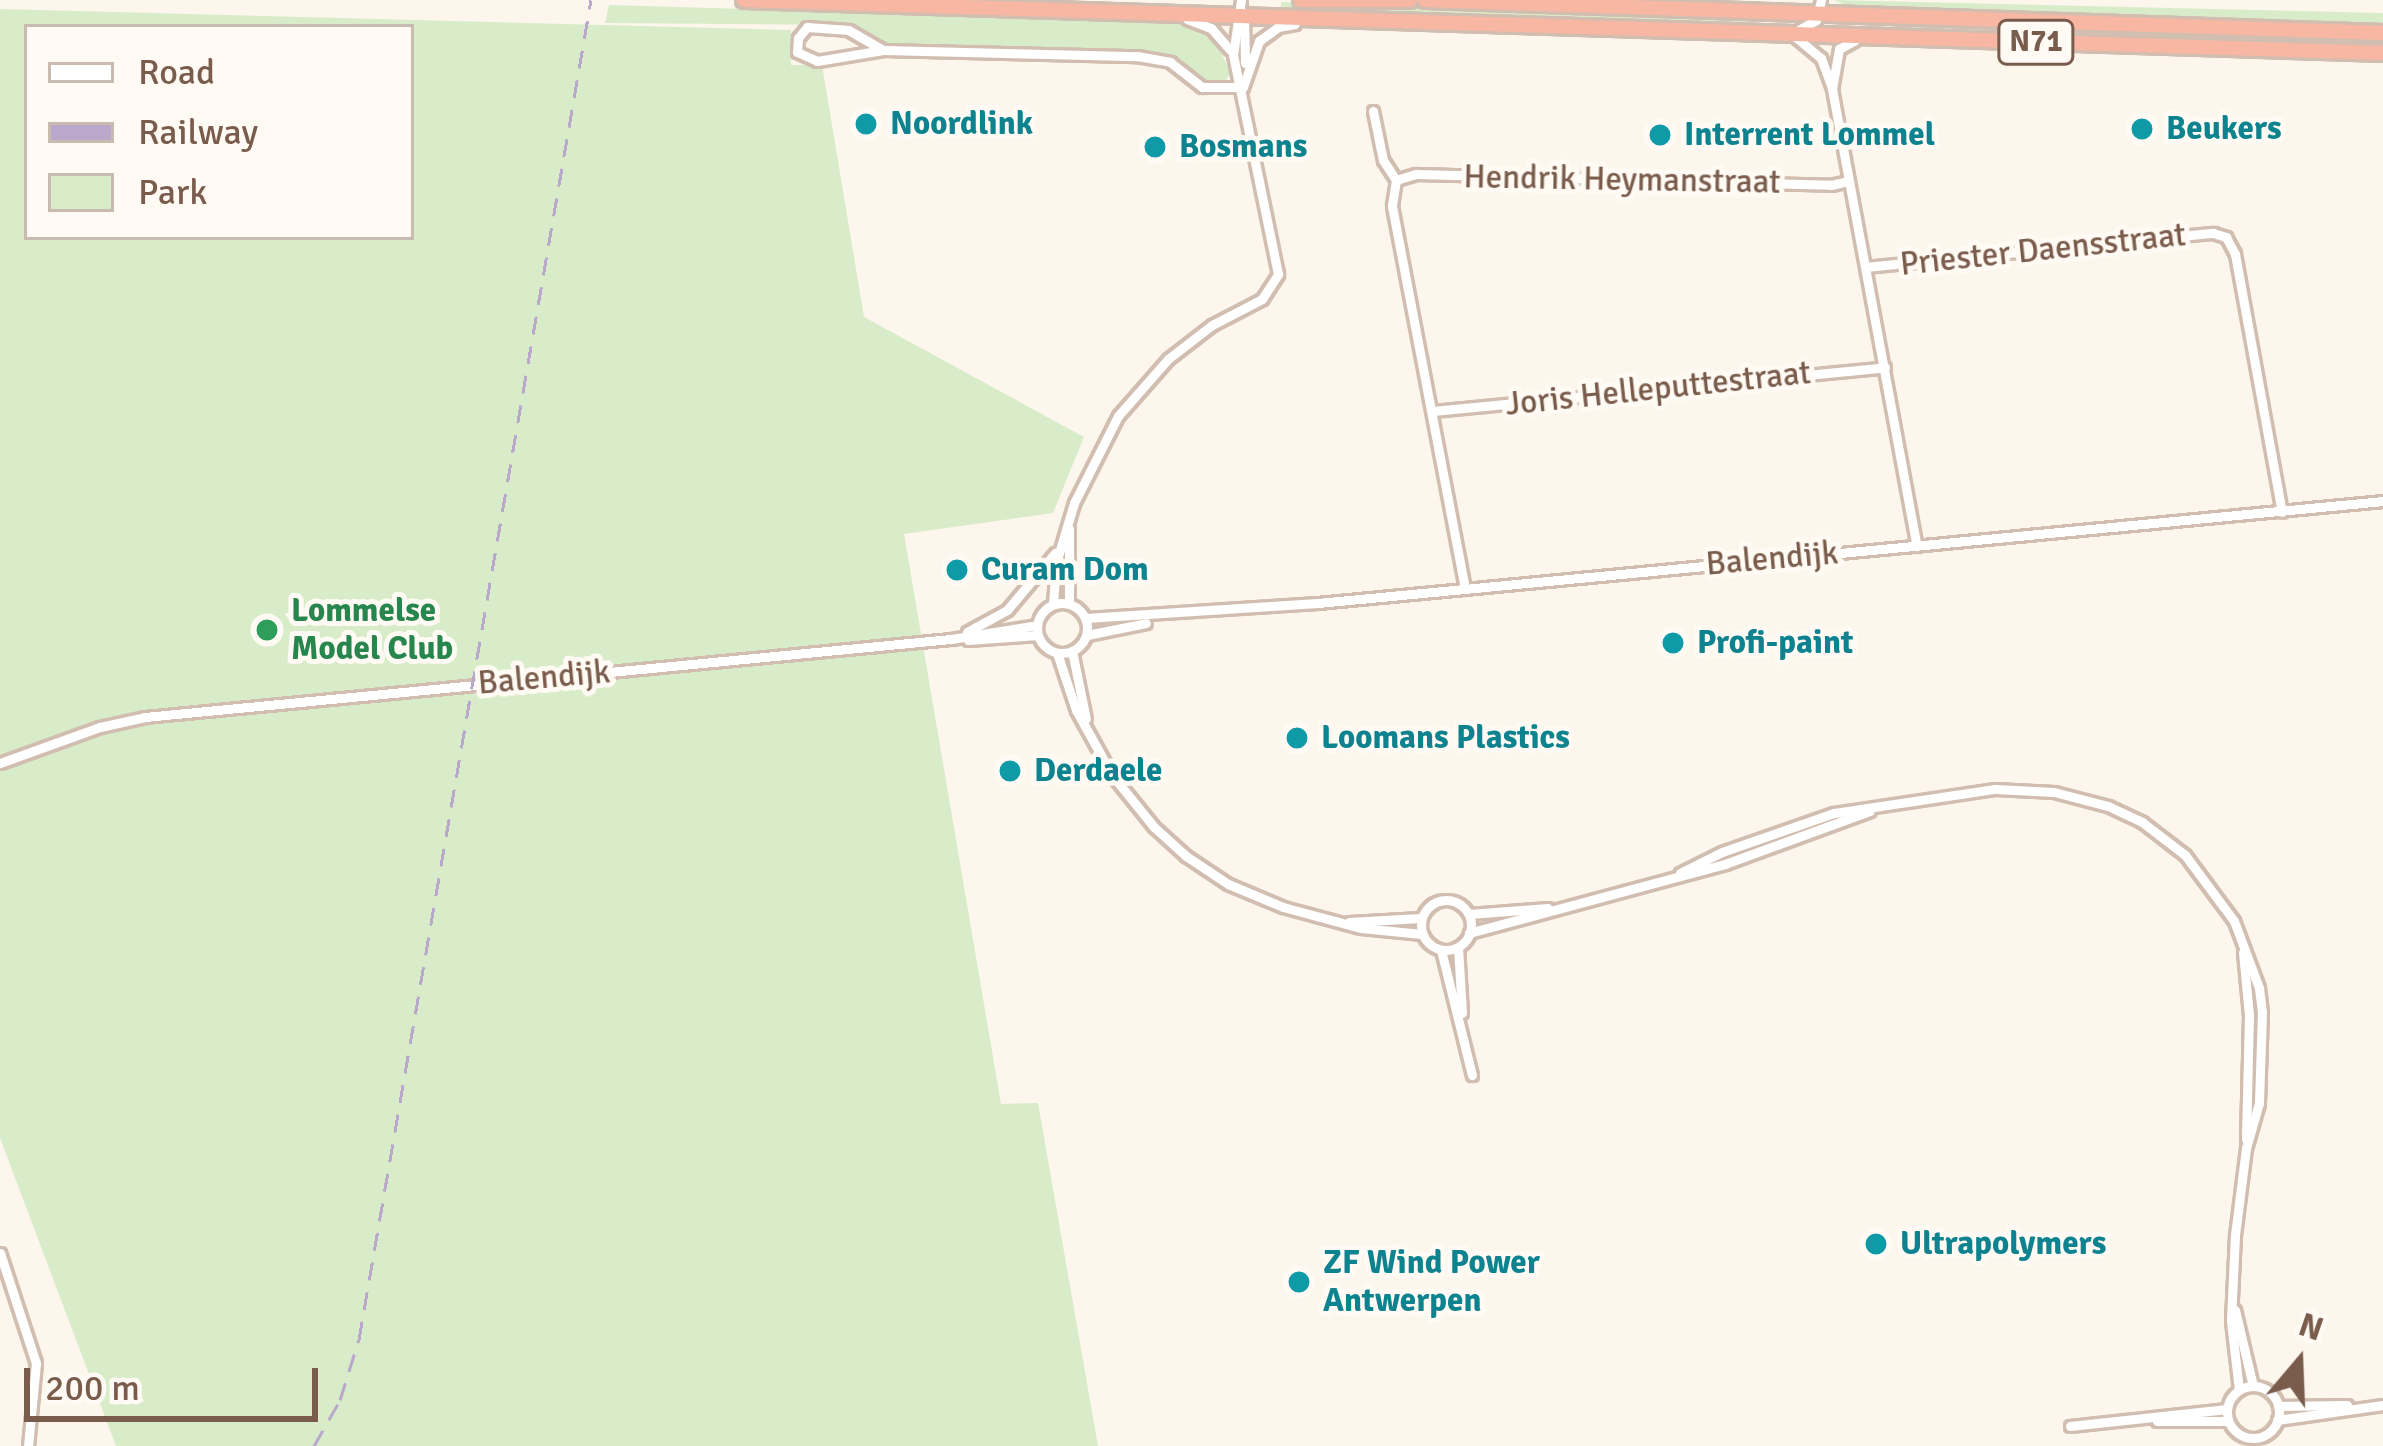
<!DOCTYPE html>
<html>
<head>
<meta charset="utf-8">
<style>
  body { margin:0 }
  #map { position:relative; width:2383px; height:1446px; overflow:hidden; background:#fdf6ec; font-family:Signika,sans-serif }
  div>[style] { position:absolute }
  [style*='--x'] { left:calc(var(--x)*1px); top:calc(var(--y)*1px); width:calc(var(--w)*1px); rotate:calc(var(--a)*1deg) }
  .green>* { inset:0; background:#d8ecc9 }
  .roads { filter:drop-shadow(3px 0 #d1beb0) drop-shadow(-3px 0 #d1beb0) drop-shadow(0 3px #d1beb0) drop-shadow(0 -3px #d1beb0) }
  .minor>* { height:9px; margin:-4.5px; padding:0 4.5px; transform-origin:4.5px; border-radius:4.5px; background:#fff }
  .minor>.ring { margin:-4.5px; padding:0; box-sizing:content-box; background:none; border:9px solid #fff; border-radius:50% }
  .highway>* { height:14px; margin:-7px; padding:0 7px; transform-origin:7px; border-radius:7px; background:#f7b7a3 }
  .rail>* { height:3px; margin-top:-1.5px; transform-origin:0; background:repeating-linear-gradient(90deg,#b9a8c9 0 18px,transparent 0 30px) }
  .dots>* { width:33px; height:33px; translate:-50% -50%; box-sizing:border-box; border:6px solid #fffaf3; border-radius:50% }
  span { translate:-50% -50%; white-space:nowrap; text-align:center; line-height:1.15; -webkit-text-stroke:10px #fffaf3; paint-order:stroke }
  .shield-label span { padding:3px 9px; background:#fffaf3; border:3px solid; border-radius:9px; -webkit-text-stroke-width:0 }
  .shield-label { font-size:30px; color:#7a5c4d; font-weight:700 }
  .culture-label { font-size:33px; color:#0d838f; font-weight:700 }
  .left { translate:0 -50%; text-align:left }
  .street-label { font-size:33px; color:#7a5c4d }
  .leisure-label { font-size:33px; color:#27864d; font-weight:700 }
  .legend { position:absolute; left:24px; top:24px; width:390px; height:216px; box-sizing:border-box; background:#fffaf3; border:3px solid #cabbb1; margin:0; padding:15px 21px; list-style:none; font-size:36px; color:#7a5c4d }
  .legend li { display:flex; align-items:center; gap:24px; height:60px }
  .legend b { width:60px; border:3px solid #cabbb1 }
  .north { position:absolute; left:2239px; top:1302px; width:120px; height:120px; -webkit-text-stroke:9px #fffaf3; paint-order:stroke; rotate:19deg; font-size:33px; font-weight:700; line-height:48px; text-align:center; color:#7a5c4d }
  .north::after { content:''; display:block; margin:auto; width:42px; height:54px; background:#7a5c4d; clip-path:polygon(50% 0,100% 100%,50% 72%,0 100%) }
  .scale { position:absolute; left:24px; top:1368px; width:294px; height:54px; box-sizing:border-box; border:6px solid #7a5c4d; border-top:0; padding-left:15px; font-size:36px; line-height:42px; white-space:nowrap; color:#7a5c4d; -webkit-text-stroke:9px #fffaf3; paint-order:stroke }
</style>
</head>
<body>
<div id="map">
  <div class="green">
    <div style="clip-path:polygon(1834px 0,2383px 13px,2383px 23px,1845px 5px)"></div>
    <div style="clip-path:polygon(1281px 2px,1676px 14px,1789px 21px,1679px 23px,1281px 10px)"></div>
    <div style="clip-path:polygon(609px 5px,1182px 22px,1215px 40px,1231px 73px,1224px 82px,1208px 83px,1179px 61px,1152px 52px,885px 45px,851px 25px,605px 23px)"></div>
    <div style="clip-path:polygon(evenodd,0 9px,791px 30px,791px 65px,822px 65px,864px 317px,1084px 437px,1053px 513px,904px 534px,1001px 1104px,1038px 1103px,1098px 1446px,116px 1446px,0 1138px,0 9px,27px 27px,411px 27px,411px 237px,27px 237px,27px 27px)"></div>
    <div style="clip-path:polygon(1970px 24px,2383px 39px,2383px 48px,1851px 28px)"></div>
  </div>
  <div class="roads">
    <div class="minor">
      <div style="--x:1821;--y:0;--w:21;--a:104"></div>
      <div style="--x:1816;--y:20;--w:28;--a:150"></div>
      <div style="--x:1792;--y:34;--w:38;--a:40"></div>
      <div style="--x:1821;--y:58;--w:33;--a:70"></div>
      <div style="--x:1832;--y:89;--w:465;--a:79.5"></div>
      <div style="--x:1244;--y:14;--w:49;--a:88.8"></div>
      <div style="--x:1187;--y:19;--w:26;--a:21"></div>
      <div style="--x:1211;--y:28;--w:29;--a:49"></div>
      <div style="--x:883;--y:50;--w:39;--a:-150"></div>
      <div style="--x:849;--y:30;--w:42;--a:-175.9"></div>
      <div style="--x:807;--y:27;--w:14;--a:129"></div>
      <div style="--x:798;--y:38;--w:14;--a:94"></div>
      <div style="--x:797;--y:52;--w:22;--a:24"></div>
      <div style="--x:817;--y:61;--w:67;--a:-9.5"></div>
      <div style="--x:883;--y:50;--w:254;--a:1.4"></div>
      <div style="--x:1137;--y:56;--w:34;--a:10"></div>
      <div style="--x:1170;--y:62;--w:41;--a:38"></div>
      <div style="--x:1202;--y:87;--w:41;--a:0"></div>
      <div style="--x:1243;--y:87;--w:49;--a:-70.8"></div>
      <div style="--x:1259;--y:41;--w:24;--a:-36"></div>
      <div style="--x:1278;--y:27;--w:17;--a:-10"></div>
      <div style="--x:1832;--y:89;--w:41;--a:-80.1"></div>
      <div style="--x:1839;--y:49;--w:18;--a:-29"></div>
      <div style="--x:1373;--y:111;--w:50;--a:78.5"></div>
      <div style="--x:1383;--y:160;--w:24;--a:57"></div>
      <div style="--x:1396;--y:180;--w:21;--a:-17"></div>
      <div style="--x:1416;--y:174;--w:415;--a:1.5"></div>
      <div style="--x:1831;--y:185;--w:18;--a:-13"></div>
      <div style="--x:1396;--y:180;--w:26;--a:99"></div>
      <div style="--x:1392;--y:206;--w:390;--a:79.2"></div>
      <div style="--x:1865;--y:267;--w:350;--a:-5.6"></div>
      <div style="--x:2213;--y:233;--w:14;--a:17"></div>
      <div style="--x:2226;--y:237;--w:19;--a:62"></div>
      <div style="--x:2235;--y:254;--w:262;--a:79.7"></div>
      <div style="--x:1432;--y:411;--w:455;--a:-5.5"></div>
      <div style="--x:1069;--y:529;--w:74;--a:90"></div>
      <div class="ring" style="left:1037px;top:603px;width:41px;height:41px"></div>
      <div style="--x:1053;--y:604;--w:41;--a:-85.8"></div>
      <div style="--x:1056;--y:563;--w:63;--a:-73.3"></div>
      <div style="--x:1074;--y:503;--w:97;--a:-63.2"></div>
      <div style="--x:1118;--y:416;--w:76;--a:-48.7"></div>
      <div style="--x:1168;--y:359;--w:56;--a:-37.7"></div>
      <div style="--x:1212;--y:325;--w:56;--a:-27.5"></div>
      <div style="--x:1262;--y:299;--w:30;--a:-57"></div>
      <div style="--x:1278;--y:274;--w:224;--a:-101.6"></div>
      <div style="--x:1233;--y:55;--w:56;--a:-81.7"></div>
      <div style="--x:1086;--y:618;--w:232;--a:-3.7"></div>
      <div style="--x:1318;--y:603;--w:1070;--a:-5.47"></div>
      <div style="--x:967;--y:632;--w:46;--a:-28.8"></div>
      <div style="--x:1007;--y:610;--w:75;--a:-49.9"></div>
      <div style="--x:1087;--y:635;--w:60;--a:-11.5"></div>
      <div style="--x:968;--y:640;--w:70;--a:-4.1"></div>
      <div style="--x:1072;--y:651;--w:69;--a:78.4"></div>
      <div style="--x:1057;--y:653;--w:60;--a:71.6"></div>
      <div style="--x:1076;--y:710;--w:74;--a:61"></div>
      <div style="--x:1112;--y:775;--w:67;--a:51.1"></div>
      <div style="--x:1154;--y:827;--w:43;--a:42.2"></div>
      <div style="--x:1186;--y:856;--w:50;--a:33.7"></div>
      <div style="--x:1228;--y:884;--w:60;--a:22.7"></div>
      <div style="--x:1283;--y:907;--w:81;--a:15.1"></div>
      <div style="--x:1361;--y:928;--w:61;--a:5.6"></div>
      <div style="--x:0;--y:763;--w:106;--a:-19.8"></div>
      <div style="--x:100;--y:727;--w:46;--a:-12.5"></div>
      <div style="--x:145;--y:717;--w:810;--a:-5.53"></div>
      <div style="--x:951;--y:639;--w:87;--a:-9.2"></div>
      <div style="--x:1680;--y:873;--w:47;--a:-26.6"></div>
      <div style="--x:1722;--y:852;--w:119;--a:-19.2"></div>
      <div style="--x:1834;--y:813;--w:163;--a:-8.5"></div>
      <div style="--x:1995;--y:789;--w:59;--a:2.9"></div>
      <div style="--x:2054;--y:792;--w:56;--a:14.5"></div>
      <div style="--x:2108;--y:806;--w:38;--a:25"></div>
      <div style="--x:2142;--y:822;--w:54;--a:37.5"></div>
      <div style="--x:2185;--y:855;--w:82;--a:53.4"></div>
      <div style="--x:2234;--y:921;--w:72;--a:69.5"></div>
      <div style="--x:2259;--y:988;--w:24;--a:83"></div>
      <div style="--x:2262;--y:1012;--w:91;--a:91.9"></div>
      <div style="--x:2259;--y:1103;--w:47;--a:106.1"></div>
      <div style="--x:2246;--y:1148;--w:88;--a:97.2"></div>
      <div style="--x:2235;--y:1235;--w:86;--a:92.7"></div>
      <div style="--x:2231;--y:1321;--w:69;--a:83.4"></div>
      <div class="ring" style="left:1421px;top:900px;width:41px;height:41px"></div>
      <div style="--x:1469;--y:914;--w:79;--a:-4.3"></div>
      <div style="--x:1349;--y:922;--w:72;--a:-3.2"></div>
      <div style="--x:1469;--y:933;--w:265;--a:-15.1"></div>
      <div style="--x:1725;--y:864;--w:154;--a:-20.1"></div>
      <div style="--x:1458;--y:947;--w:66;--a:86.5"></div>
      <div style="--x:1441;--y:950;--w:129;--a:76.1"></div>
      <div style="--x:2243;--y:952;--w:63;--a:84.6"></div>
      <div style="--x:2249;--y:1015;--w:124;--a:91.4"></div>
      <div style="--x:0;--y:1253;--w:116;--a:71.9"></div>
      <div style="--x:36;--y:1363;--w:83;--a:95.5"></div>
      <div style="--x:2235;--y:1310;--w:78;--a:76.7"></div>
      <div class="ring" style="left:2227px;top:1386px;width:43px;height:43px"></div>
      <div style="--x:2278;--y:1406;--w:69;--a:-0.8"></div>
      <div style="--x:2277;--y:1420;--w:107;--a:-8.1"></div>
      <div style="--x:2157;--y:1421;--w:71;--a:0"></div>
      <div style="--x:2070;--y:1426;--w:158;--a:-6.2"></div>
    </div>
    <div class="highway">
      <div style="--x:744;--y:0;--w:1640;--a:1.85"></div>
      <div style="--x:1301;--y:0;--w:109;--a:0"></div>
      <div style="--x:1425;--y:0;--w:959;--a:1.97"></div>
    </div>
  </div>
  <div class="rail">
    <div style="--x:314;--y:1446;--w:53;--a:-60.5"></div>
    <div style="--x:340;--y:1400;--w:64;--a:-72.7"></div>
    <div style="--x:359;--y:1339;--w:1359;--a:-80.17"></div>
  </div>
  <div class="dots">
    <div style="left:866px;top:124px;background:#0f9aa8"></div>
    <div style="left:2142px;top:129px;background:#0f9aa8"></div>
    <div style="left:1660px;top:135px;background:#0f9aa8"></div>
    <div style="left:1155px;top:147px;background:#0f9aa8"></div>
    <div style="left:957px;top:570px;background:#0f9aa8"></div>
    <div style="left:267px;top:630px;background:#2e9e5b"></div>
    <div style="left:1673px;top:643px;background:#0f9aa8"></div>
    <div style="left:1297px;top:738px;background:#0f9aa8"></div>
    <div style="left:1010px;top:771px;background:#0f9aa8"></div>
    <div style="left:1876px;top:1244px;background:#0f9aa8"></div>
    <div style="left:1299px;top:1282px;background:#0f9aa8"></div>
  </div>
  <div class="shield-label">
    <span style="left:2036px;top:42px">N71</span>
  </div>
  <div class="culture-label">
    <span class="left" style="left:890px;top:124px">Noordlink</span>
    <span class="left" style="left:2166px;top:129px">Beukers</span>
    <span class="left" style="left:1684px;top:135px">Interrent Lommel</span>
    <span class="left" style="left:1179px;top:147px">Bosmans</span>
    <span class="left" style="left:981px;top:570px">Curam Dom</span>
    <span class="left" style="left:1697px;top:643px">Profi-paint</span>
    <span class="left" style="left:1321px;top:738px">Loomans Plastics</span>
    <span class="left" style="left:1034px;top:771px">Derdaele</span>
    <span class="left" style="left:1900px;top:1244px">Ultrapolymers</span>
    <span class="left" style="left:1323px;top:1282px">ZF Wind Power<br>Antwerpen</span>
  </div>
  <div class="street-label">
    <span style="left:1622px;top:180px;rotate:1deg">Hendrik Heymanstraat</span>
    <span style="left:2043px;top:250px;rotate:-6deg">Priester Daensstraat</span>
    <span style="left:1658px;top:389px;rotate:-6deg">Joris Helleputtestraat</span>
    <span style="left:1772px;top:559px;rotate:-5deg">Balendijk</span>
    <span style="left:544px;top:678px;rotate:-5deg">Balendijk</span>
  </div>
  <div class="leisure-label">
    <span class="left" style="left:291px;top:630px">Lommelse<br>Model Club</span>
  </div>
  <ul class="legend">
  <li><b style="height:15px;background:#fff"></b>Road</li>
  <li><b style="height:15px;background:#b9a8c9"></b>Railway</li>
  <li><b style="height:33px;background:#d8ecc9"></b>Park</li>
  </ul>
  <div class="north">N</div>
  <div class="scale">200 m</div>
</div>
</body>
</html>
